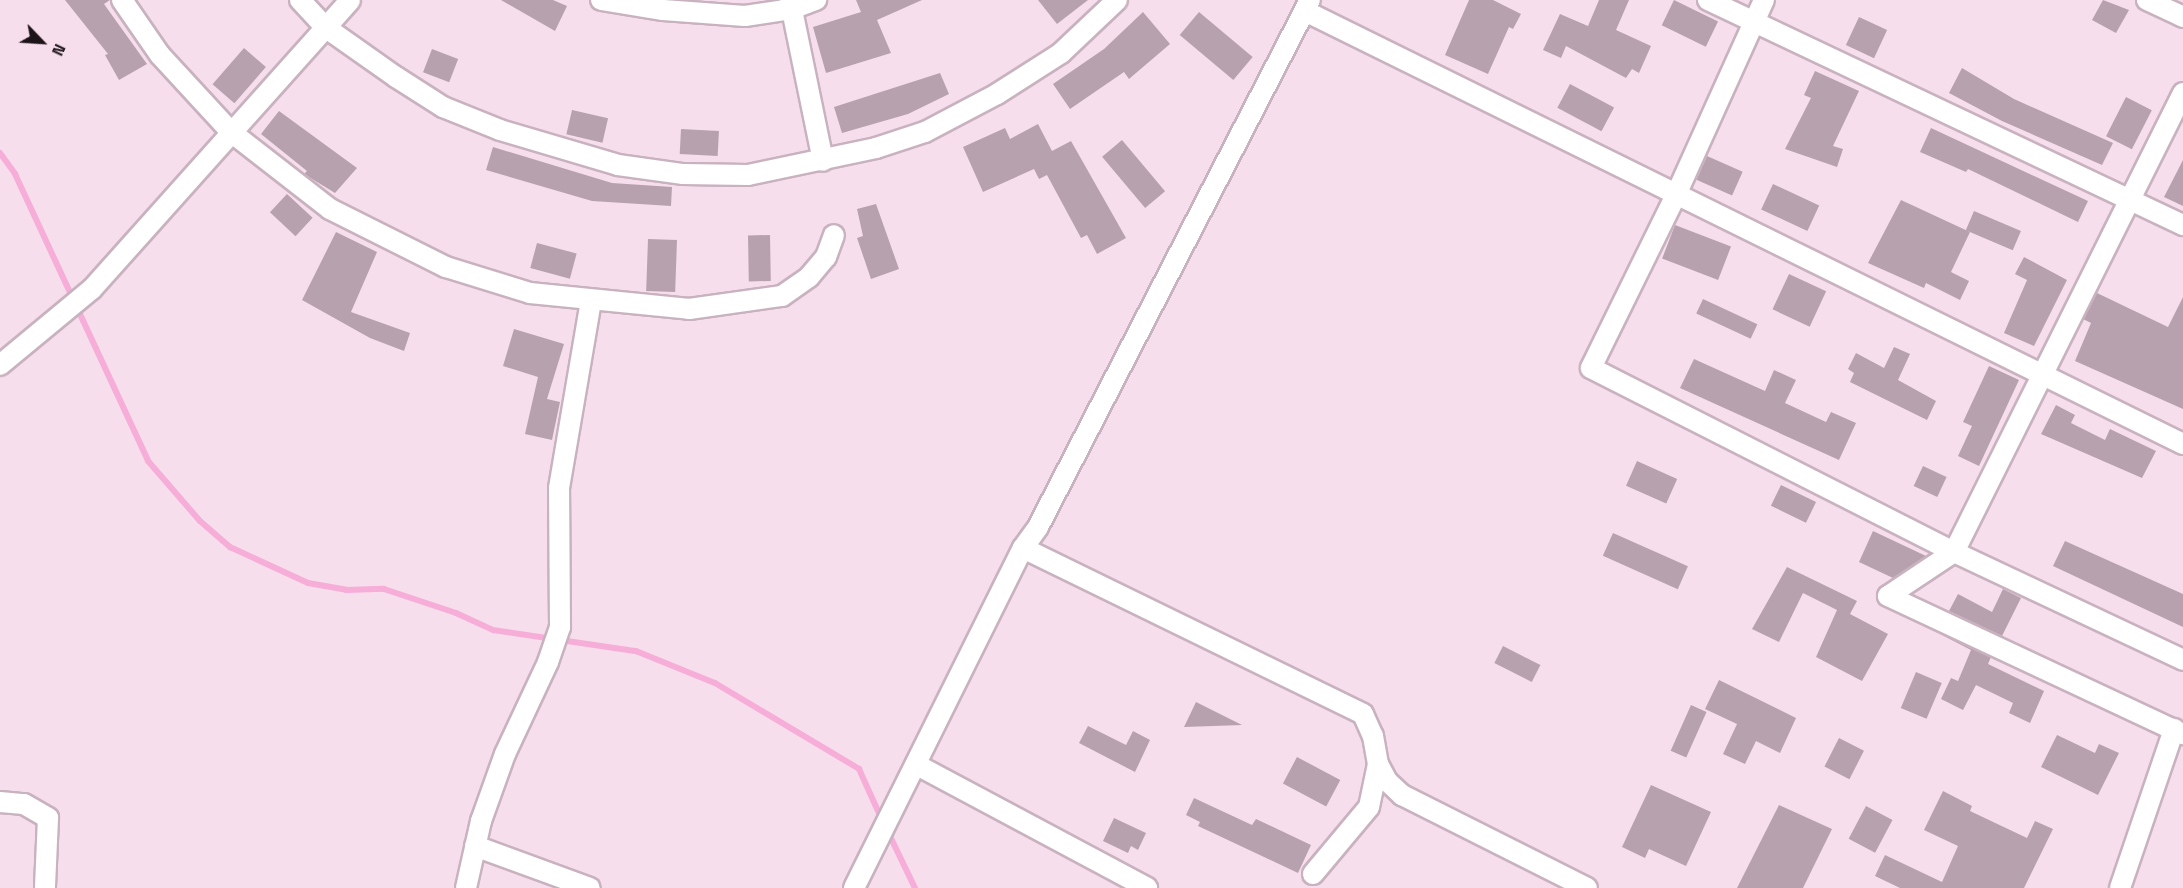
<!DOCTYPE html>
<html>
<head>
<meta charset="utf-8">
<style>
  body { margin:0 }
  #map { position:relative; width:2183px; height:888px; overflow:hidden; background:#f7deec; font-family:"Space Grotesk",sans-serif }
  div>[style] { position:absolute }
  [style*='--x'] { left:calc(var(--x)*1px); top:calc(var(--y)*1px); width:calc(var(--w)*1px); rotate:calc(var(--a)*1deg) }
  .stream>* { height:6px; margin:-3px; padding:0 3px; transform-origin:3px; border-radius:3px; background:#f6add8 }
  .building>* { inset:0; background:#b8a1ae; transform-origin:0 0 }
  .roads { filter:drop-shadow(2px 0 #c9b2bf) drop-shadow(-2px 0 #c9b2bf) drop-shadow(0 2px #c9b2bf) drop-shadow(0 -2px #c9b2bf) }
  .minor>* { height:20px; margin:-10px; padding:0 10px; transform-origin:10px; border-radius:10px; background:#fff }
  span { translate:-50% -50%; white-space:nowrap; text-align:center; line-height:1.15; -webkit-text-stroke:5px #f7deec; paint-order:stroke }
  .north { position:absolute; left:12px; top:12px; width:60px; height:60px; -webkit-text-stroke:4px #f7deec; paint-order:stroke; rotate:115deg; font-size:16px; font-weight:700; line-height:24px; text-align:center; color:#1d1419 }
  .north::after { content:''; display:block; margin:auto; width:21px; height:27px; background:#1d1419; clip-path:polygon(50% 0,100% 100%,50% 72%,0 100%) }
</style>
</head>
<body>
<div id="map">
  <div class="stream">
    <div style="--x:0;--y:153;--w:26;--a:54"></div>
    <div style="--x:15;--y:174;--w:316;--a:65.1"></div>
    <div style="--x:148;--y:461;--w:79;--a:49.1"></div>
    <div style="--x:200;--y:521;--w:40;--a:41"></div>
    <div style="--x:230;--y:547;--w:86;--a:24.8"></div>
    <div style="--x:308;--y:583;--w:39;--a:10"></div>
    <div style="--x:346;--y:590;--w:38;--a:-2"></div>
    <div style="--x:384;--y:589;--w:76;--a:18.4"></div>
    <div style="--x:456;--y:613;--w:41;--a:24.7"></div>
    <div style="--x:493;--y:630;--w:145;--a:8.4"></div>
    <div style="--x:636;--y:651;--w:85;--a:22.1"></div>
    <div style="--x:715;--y:683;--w:168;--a:30.8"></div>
    <div style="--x:859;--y:769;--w:56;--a:65.7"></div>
    <div style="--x:888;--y:832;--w:62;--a:64.3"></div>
  </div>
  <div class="building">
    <div style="clip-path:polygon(65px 0,110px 0,104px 4px,147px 64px,119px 80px,105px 55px,108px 54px)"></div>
    <div style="clip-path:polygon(501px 0,553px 0,567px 6px,555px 31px)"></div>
    <div style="clip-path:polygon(856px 0,922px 0,877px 20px,891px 53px,826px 73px,813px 27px,861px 12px)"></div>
    <div style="clip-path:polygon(1038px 0,1088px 0,1057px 24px)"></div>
    <div style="clip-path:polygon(1469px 0,1493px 0,1521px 14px,1513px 29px,1509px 27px,1488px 74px,1445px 55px)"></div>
    <div style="clip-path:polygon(1599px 0,1629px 0,1616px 30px,1651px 46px,1639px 73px,1632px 69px,1626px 78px,1566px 46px,1561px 58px,1543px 50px,1560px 14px,1588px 26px)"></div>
    <div style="left:1674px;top:0;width:49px;height:28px;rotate:26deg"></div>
    <div style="clip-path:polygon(2103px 0,2129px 10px,2116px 33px,2092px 20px)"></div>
    <div style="clip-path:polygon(1143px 12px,1170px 44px,1129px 79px,1124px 72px,1070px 109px,1053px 84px,1104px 49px)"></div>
    <div style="left:1199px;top:12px;width:70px;height:30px;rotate:40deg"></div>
    <div style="left:1859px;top:17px;width:31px;height:31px;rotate:25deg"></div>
    <div style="left:244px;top:48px;width:29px;height:48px;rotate:41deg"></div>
    <div style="left:432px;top:49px;width:28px;height:25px;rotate:21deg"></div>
    <div style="clip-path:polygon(1962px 68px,2014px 99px,2113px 143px,2102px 165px,2002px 121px,1949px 93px)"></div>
    <div style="clip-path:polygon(1815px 71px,1859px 91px,1833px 146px,1843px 149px,1837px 167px,1785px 149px,1811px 98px,1804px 95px)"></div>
    <div style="clip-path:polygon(940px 73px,949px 94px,908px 114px,842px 133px,834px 107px)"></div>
    <div style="left:1570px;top:84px;width:50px;height:27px;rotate:28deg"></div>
    <div style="left:2126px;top:97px;width:29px;height:44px;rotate:27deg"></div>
    <div style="left:572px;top:110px;width:37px;height:25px;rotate:13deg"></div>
    <div style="clip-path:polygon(279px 111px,357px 168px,335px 193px,304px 174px,307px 171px,261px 134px)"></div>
    <div style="clip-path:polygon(1038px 124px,1052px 151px,1071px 141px,1126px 238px,1097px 254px,1087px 235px,1081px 238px,1047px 175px,1039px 179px,1034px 169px,983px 192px,963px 147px,1005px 128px,1010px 139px)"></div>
    <div style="clip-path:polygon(1931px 128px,2088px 201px,2078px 222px,1968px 169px,1966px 172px,1920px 152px)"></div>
    <div style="left:681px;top:129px;width:38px;height:25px;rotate:3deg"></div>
    <div style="left:1122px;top:140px;width:67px;height:26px;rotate:50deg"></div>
    <div style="clip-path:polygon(493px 147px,612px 183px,672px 187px,671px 206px,592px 201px,486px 170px)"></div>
    <div style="left:1707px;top:156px;width:39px;height:26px;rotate:24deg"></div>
    <div style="clip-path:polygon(2183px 160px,2183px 206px,2164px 197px)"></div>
    <div style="left:1773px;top:184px;width:51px;height:28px;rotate:25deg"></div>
    <div style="left:287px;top:194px;width:35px;height:25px;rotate:43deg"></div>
    <div style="clip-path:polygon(1901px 200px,1970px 232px,1951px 272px,1969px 281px,1960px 300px,1926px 283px,1924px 288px,1868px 263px)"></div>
    <div style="clip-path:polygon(876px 204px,899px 269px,871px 279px,857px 238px,863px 236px,857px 209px)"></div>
    <div style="left:1974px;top:211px;width:51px;height:21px;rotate:23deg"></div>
    <div style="left:1675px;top:225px;width:60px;height:36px;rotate:21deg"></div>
    <div style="clip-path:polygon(336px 232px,377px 252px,351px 312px,410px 333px,404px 351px,370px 338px,302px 300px)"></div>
    <div style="left:770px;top:235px;width:46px;height:22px;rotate:89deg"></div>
    <div style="left:648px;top:239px;width:29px;height:52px;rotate:2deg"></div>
    <div style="left:537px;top:243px;width:41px;height:26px;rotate:15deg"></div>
    <div style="clip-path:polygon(2024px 257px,2067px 280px,2034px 346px,2004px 333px,2027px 280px,2015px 274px)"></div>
    <div style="left:1789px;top:274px;width:41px;height:39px;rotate:25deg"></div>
    <div style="clip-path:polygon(2097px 293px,2168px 327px,2183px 297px,2183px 409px,2075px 361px,2091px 323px,2083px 319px)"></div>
    <div style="left:1703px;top:299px;width:60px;height:16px;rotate:25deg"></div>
    <div style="clip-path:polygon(514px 329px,564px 344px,547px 399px,560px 402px,552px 440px,525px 434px,538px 377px,503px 366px)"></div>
    <div style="clip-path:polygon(1894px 347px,1910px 354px,1898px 380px,1936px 401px,1927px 420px,1850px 382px,1854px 373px,1848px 369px,1856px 353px,1884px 368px)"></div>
    <div style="clip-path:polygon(1694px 359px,1765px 391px,1774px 370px,1796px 380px,1785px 403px,1826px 422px,1831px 412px,1856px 423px,1839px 460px,1680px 388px)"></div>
    <div style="clip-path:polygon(1989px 366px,2019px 380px,1979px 466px,1958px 456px,1972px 426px,1963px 422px)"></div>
    <div style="clip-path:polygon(2056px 405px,2075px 415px,2071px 423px,2105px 440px,2110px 429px,2156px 451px,2142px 478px,2041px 434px)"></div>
    <div style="left:1637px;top:461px;width:44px;height:27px;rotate:24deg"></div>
    <div style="left:1923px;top:466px;width:26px;height:22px;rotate:25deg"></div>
    <div style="left:1781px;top:485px;width:39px;height:23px;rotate:26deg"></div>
    <div style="clip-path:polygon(1873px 531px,1926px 556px,1925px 557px,1893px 578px,1859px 562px)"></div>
    <div style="left:1613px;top:533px;width:82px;height:25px;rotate:24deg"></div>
    <div style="clip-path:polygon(2065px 541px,2183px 594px,2183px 627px,2053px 566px)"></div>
    <div style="clip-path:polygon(1787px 567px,1857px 601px,1850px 614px,1888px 634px,1862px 681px,1816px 657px,1837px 610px,1803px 593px,1779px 642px,1752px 629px)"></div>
    <div style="clip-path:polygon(2003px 589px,2021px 598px,2002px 636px,1949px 611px,1958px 594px,1992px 612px)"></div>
    <div style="clip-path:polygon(1938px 633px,1991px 657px,1988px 664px,2044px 691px,2030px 723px,2009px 713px,2013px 703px,1976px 685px,1963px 710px,1941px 699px,1951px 678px,1958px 681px,1971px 650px)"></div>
    <div style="left:1503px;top:646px;width:42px;height:19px;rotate:27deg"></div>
    <div style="left:1916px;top:672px;width:28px;height:39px;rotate:23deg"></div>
    <div style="clip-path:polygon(1719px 680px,1796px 718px,1780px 753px,1756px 741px,1745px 764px,1723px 754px,1737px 724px,1705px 709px)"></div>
    <div style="clip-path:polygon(1196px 702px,1242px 725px,1184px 727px)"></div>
    <div style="left:1691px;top:705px;width:17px;height:50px;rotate:24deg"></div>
    <div style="clip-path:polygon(1088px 726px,1126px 745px,1133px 731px,1150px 740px,1135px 772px,1079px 743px)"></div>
    <div style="clip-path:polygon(2057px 735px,2095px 753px,2099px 744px,2119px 753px,2098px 795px,2041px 767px)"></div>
    <div style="left:1839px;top:738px;width:28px;height:32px;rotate:27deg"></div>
    <div style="left:1297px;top:757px;width:49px;height:30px;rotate:28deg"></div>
    <div style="clip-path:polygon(1651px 785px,1711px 812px,1686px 866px,1649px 849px,1645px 858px,1622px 847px)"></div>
    <div style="clip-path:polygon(1943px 791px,1972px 806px,1970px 811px,2027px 838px,2035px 821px,2053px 829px,2024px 888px,1900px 888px,1875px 876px,1885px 855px,1942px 882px,1958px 846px,1924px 830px)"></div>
    <div style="clip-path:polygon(1194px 798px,1252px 825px,1256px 819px,1311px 845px,1298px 873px,1198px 826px,1200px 822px,1186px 815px)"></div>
    <div style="clip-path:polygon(1779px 805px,1832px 829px,1803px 888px,1737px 888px)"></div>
    <div style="left:1866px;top:806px;width:30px;height:37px;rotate:28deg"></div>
    <div style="clip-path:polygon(1114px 818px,1146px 833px,1138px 850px,1131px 846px,1128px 853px,1103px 841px)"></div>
  </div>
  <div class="roads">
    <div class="minor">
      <div style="--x:122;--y:0;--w:67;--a:55.4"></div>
      <div style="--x:160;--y:55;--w:105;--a:47.3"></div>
      <div style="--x:231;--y:132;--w:125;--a:37.9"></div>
      <div style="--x:330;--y:209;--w:130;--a:26.6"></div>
      <div style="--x:446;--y:267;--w:88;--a:17.2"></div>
      <div style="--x:530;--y:293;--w:160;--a:5.7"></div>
      <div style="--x:689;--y:309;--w:94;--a:-8"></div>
      <div style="--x:782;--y:296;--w:33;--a:-35"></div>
      <div style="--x:809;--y:277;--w:26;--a:-50"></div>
      <div style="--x:826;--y:257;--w:23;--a:-70"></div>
      <div style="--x:300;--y:0;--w:37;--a:47"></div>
      <div style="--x:325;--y:27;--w:87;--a:35.2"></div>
      <div style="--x:396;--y:77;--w:56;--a:32.6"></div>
      <div style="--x:443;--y:107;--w:61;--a:22"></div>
      <div style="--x:500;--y:130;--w:123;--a:16.5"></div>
      <div style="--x:618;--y:165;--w:66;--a:7.9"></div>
      <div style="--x:683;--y:174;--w:65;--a:0.9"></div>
      <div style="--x:748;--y:175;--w:131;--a:-11.9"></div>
      <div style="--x:876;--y:148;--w:52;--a:-18.1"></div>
      <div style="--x:925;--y:132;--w:81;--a:-27.8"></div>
      <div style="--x:997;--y:94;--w:76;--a:-32.6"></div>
      <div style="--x:1061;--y:53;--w:77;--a:-43.4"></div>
      <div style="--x:601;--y:0;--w:63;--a:9.2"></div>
      <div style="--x:663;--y:10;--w:82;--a:4.2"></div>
      <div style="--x:745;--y:16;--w:48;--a:-8.5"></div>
      <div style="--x:792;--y:9;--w:26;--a:-21"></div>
      <div style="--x:790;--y:0;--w:164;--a:78.4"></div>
      <div style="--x:1708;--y:0;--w:526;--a:25.35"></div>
      <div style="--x:1764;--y:0;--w:212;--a:114.3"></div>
      <div style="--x:1677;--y:193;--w:195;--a:116.2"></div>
      <div style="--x:1591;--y:368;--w:407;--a:26.9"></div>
      <div style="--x:1954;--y:552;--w:253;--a:25.2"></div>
      <div style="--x:2147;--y:0;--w:40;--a:25"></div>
      <div style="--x:1305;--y:11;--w:979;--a:26.25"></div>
      <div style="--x:0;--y:365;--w:119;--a:-39.6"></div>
      <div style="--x:92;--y:289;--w:387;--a:-48.2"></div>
      <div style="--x:1023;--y:548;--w:378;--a:26"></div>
      <div style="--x:1363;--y:714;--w:24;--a:66"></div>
      <div style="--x:1373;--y:736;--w:28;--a:80"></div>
      <div style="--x:1378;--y:764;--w:19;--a:62"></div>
      <div style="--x:1387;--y:781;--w:21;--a:43"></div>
      <div style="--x:1402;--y:795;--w:207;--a:26.7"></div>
      <div style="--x:1888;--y:596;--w:79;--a:-33.7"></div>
      <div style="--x:1954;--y:552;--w:513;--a:-63.48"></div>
      <div style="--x:1888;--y:596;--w:326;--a:25.1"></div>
      <div style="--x:917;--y:765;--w:261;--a:28.1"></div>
      <div style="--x:0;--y:802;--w:24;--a:5"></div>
      <div style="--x:24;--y:804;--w:28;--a:30"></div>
      <div style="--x:48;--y:818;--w:70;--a:92.5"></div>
      <div style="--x:475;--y:846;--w:122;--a:20.1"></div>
      <div style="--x:1313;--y:874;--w:87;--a:-50.1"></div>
      <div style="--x:1369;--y:807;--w:44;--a:-78.2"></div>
      <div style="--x:466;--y:888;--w:69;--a:-77.4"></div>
      <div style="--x:481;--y:821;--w:71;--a:-70.3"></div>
      <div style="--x:505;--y:754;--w:102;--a:-64.9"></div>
      <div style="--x:548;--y:662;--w:37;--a:-71"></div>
      <div style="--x:560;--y:627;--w:139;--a:-90.4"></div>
      <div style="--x:559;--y:488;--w:190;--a:-80.3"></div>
      <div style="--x:854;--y:888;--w:380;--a:-63.6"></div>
      <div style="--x:1023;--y:548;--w:26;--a:-54"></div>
      <div style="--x:1038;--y:527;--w:593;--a:-62.7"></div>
      <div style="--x:2120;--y:888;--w:168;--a:-71.2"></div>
    </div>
  </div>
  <div class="north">N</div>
</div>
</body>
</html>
